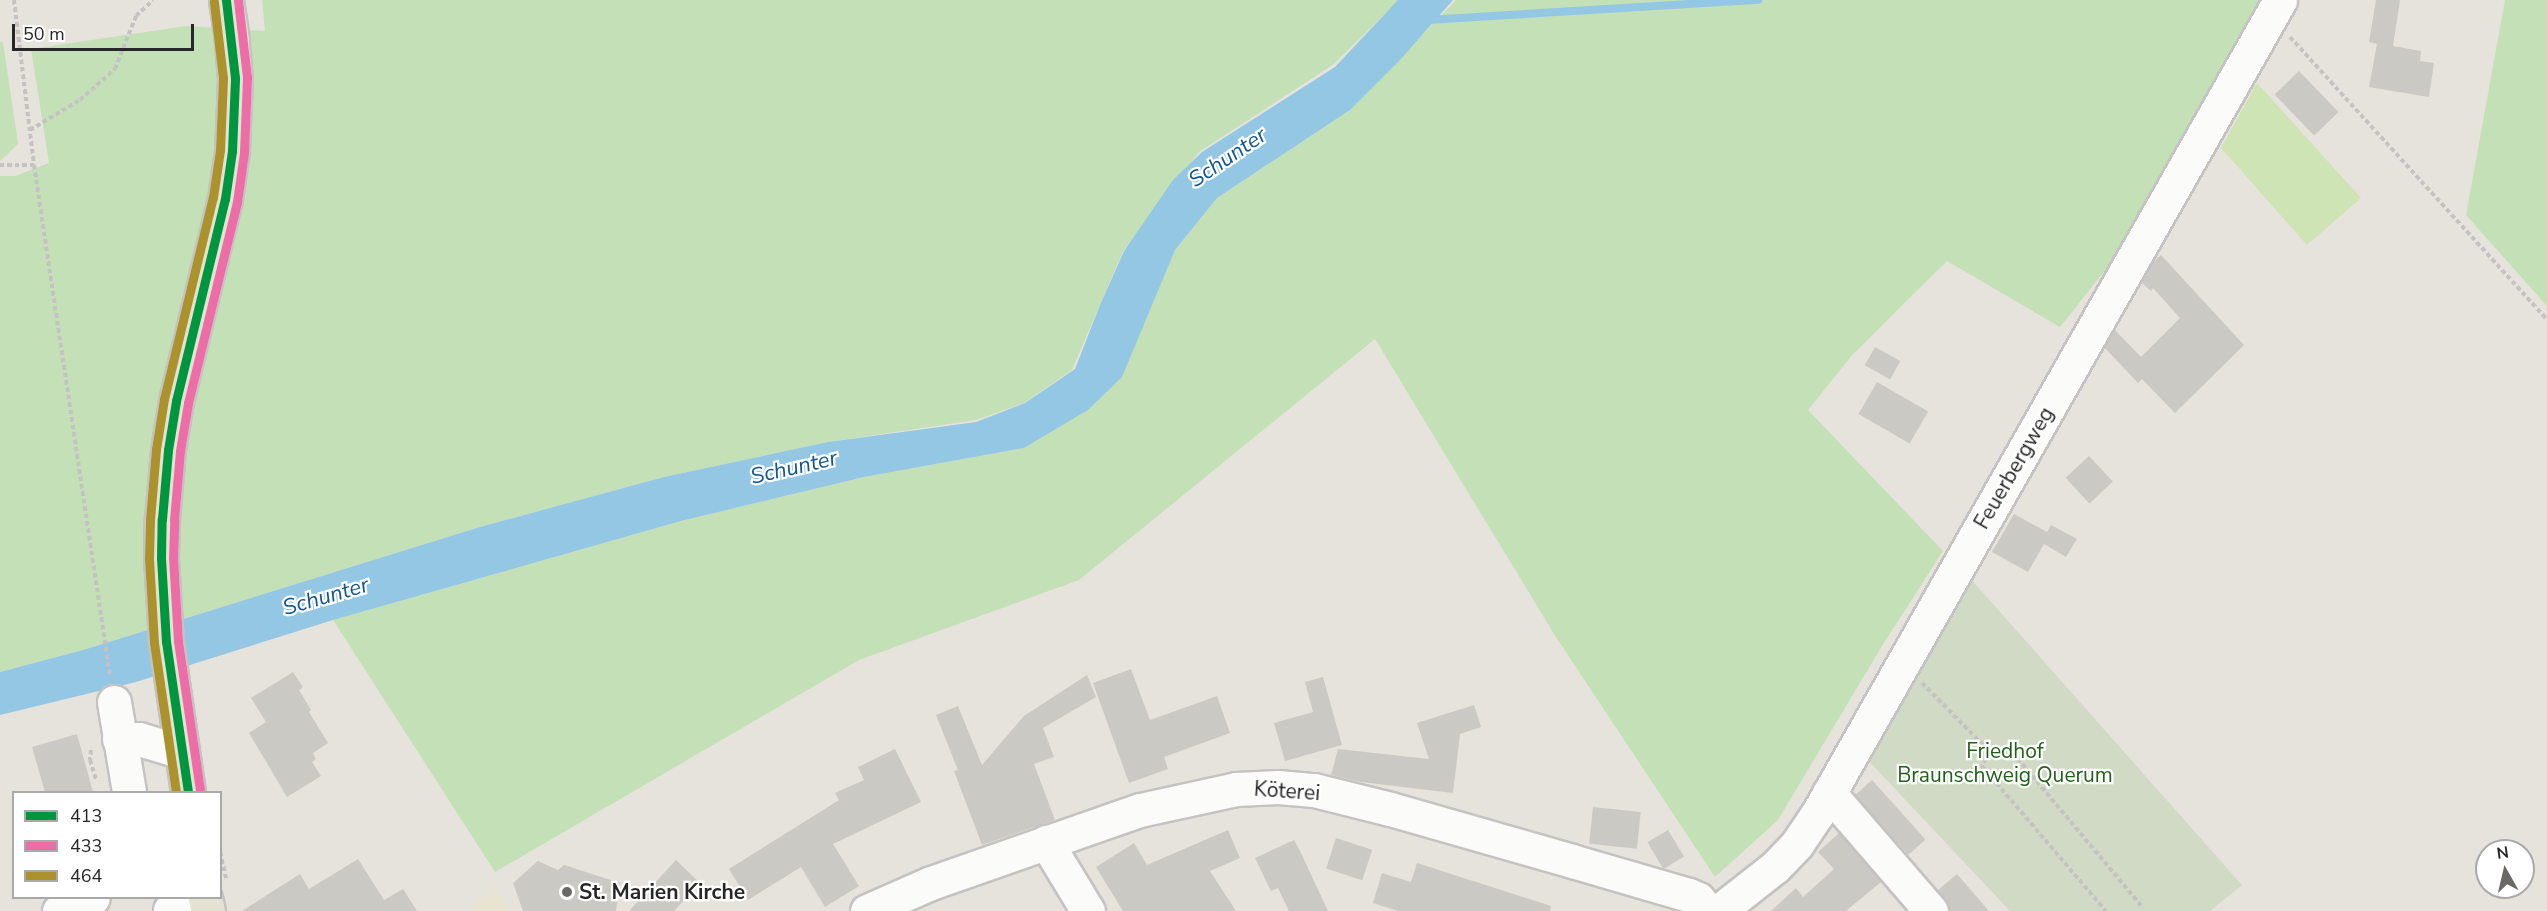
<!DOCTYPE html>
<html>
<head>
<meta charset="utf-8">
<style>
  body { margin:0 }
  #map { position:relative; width:2547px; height:911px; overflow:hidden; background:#e6e3dc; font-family:"Nunito Sans",sans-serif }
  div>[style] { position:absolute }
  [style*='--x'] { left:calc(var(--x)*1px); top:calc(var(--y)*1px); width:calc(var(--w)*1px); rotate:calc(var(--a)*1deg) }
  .education>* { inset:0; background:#e9e4d2 }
  .green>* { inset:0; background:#c4e0b7 }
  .cemetery>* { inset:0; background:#d0dac4 }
  .pitch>* { inset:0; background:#cee4b4 }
  .water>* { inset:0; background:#93c7e4 }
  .stream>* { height:8px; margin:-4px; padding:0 4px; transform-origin:4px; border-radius:4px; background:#93c7e4 }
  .building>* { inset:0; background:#cbc9c3; transform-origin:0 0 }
  .path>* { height:4px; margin-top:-2px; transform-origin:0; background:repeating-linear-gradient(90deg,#c4c3c2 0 4.5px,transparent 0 7.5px) }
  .roads { filter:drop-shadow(2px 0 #c4c2c2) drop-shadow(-2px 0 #c4c2c2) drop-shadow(0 2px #c4c2c2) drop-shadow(0 -2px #c4c2c2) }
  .minor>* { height:33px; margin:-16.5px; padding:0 16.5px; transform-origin:16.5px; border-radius:16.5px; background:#fbfbfa }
  .major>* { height:33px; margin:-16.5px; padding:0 16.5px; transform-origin:16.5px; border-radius:16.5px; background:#e4e2d3 }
  .bus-1>* { height:9px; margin:-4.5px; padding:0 4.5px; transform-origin:4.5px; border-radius:4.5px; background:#009640 }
  .bus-2>* { height:9px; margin:-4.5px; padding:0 4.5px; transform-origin:4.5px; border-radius:4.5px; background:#ed6ea7 }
  .bus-3>* { height:9px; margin:-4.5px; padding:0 4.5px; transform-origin:4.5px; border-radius:4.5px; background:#ab922c }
  .dots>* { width:16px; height:16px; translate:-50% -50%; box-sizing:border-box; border:3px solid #fff; border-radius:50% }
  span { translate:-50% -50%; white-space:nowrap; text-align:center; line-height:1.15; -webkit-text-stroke:4.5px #fff; paint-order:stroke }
  .street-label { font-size:21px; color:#272727 }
  .park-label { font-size:21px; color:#23601c }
  .poi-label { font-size:21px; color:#272727; font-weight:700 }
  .left { translate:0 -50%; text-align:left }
  .water-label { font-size:22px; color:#135790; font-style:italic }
  .legend { position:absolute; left:12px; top:791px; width:210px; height:108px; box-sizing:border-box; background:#fff; border:2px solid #a9a9a9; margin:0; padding:8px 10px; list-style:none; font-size:18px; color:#272727 }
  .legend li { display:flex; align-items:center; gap:12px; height:30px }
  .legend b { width:30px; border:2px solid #a9a9a9 }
  .north { position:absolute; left:2475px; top:839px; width:60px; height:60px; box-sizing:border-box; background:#fff; border:2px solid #a9a9a9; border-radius:50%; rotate:352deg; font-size:16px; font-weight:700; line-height:24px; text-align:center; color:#272727 }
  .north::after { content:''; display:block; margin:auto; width:21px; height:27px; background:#6a6966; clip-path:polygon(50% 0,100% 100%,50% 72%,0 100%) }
  .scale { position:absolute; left:12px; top:24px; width:182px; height:27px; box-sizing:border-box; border:3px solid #272727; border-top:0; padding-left:8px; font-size:18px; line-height:21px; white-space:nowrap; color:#272727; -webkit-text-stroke:4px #fff; paint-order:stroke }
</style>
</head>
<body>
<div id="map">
  <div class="education">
    <div style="clip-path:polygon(494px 887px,511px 911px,467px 911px)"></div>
  </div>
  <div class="green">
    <div style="clip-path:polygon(262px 0,1399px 0,1334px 64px,1199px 152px,1123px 251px,1072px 370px,1024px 403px,976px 420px,828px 442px,664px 477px,480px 527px,83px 650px,0 672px,0 176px,15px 176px,49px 163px,31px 49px,186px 26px,265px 31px)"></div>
    <div style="clip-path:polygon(1456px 0,2260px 0,2141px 225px,2060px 327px,1947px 261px,1853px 354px,1808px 410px,1943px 551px,1882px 646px,1778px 820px,1715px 877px,1554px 634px,1375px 339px,1079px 580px,859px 660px,495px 872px,333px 620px,681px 521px,864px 477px,1024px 448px,1088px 410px,1175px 250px,1217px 198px,1350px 110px)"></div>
    <div style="clip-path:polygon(2505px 0,2547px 0,2547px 306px,2466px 215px)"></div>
    <div style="clip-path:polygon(0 42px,3px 42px,18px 144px,0 161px)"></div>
  </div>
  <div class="cemetery">
    <div style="clip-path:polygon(1970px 578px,2242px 885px,2210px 911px,2010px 911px,1866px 758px)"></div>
  </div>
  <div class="pitch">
    <div style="clip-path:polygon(2257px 83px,2361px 198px,2307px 245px,2221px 148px)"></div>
  </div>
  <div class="water">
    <div style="clip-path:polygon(1398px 0,1453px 0,1400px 60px,1350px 110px,1217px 198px,1175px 250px,1122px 377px,1088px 410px,1024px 448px,864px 477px,681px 521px,333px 620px,136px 682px,0 715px,0 672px,83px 650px,480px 527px,664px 477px,828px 442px,976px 422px,1025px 403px,1075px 369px,1100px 305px,1124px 251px,1173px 180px,1202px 152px,1335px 67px)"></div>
  </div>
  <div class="stream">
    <div style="--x:1427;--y:20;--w:332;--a:-3.5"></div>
  </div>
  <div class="building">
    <div style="clip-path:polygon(2376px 0,2400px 0,2393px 46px,2421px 51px,2420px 61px,2434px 63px,2429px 97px,2369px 87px,2377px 44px,2369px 42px)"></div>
    <div style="left:2299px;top:71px;width:57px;height:34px;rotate:46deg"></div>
    <div style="clip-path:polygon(2161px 255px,2244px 345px,2175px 413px,2142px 379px,2138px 383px,2104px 347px,2114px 329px,2141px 357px,2180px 318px,2153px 288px,2151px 291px,2141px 282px,2152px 263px)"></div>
    <div style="left:1875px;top:347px;width:29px;height:21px;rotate:29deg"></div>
    <div style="left:1877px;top:382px;width:59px;height:37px;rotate:30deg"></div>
    <div style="left:2089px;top:456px;width:35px;height:32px;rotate:47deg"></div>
    <div style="clip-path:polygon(2014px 514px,2047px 532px,2051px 525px,2077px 539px,2066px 557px,2044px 544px,2028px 572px,1992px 552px)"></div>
    <div style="clip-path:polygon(1131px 669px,1150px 720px,1217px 696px,1230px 733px,1164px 757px,1168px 769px,1129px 783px,1093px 683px)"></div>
    <div style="clip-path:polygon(293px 672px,303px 687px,299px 690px,311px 710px,309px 712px,328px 743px,313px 753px,316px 759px,312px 762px,321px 776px,287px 797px,249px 733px,266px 722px,251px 698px)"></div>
    <div style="clip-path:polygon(1087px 675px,1096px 697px,1043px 728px,1054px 757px,1034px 764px,1055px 820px,982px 845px,954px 771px,958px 770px,936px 715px,958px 706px,982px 765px,1024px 716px)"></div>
    <div style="clip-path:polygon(1323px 677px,1342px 745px,1285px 761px,1274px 723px,1313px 712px,1305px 682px)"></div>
    <div style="clip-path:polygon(1474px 705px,1481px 727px,1460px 734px,1453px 793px,1361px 782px,1331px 775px,1338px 749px,1429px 759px,1417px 723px)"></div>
    <div style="clip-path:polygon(77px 734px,93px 792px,45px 792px,32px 747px)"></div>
    <div style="clip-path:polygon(895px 749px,921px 802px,833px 844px,859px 886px,825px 907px,801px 867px,748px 900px,729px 869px,839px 800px,835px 793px,864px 780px,858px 767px)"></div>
    <div style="left:1872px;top:780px;width:80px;height:23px;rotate:48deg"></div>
    <div style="left:1593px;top:807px;width:48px;height:37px;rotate:6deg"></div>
    <div style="clip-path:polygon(1228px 830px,1240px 858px,1210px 871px,1236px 911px,1123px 911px,1096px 867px,1134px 843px,1147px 865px)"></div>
    <div style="left:1668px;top:830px;width:31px;height:24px;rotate:59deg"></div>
    <div style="clip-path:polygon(1839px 833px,1881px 882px,1846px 911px,1771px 911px,1796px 888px,1803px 897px,1834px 869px,1818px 852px)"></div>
    <div style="left:1336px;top:838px;width:38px;height:32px;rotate:18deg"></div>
    <div style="clip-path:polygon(1294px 840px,1300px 851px,1328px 911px,1289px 911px,1278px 888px,1271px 891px,1255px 858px)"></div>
    <div style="clip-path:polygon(358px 859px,384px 900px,403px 889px,417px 911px,242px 911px,300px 874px,309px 889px)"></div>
    <div style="clip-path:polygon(676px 860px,700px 883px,674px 911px,629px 911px)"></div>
    <div style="clip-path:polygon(538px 861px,558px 870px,564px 865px,620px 883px,616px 911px,523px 911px,513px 883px)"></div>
    <div style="clip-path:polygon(1417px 863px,1551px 906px,1550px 911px,1398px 911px,1373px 903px,1382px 873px,1411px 882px)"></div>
    <div style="clip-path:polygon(1957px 874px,1989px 911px,1949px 911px,1946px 899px,1938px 890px)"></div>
  </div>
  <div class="path">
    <div style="--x:14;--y:0;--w:166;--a:83.1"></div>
    <div style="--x:34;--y:165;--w:517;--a:81.54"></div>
    <div style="--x:2290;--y:37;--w:382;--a:47.7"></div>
    <div style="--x:30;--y:130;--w:58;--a:-31"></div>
    <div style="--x:80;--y:100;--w:47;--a:-41.5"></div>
    <div style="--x:115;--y:69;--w:57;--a:-68.4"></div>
    <div style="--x:136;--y:16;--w:23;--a:-43"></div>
    <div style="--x:0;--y:165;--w:34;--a:0"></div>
    <div style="--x:1922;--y:683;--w:97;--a:45.4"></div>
    <div style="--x:1990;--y:752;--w:16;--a:120"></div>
    <div style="--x:1982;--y:766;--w:191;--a:49.5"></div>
    <div style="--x:91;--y:750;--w:10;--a:96"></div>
    <div style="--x:90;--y:760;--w:21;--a:73"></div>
    <div style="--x:1990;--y:752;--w:19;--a:-16"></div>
    <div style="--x:2008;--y:747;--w:210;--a:50"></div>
    <div style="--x:220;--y:852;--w:27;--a:77"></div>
  </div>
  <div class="roads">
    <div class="minor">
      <div style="--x:114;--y:702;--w:91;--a:80.5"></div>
      <div style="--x:119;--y:739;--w:20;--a:0"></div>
      <div style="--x:139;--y:739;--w:45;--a:16.8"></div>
      <div style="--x:1829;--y:793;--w:156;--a:49.2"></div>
      <div style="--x:1046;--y:842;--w:81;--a:58.7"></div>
      <div style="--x:170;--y:910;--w:36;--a:-16"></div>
      <div style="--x:59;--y:911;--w:36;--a:-21"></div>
      <div style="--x:867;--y:911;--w:70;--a:-23.6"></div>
      <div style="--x:931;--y:883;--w:221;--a:-19.3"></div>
      <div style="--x:1140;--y:810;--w:98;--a:-12.3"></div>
      <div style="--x:1236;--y:789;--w:42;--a:-2.7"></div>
      <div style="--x:1278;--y:787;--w:36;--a:5"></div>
      <div style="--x:1314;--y:790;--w:78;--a:14"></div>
      <div style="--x:1390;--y:809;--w:189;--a:15.9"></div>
      <div style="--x:1572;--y:861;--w:122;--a:16.2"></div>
      <div style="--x:1689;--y:895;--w:10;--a:24"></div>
      <div style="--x:1698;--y:899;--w:16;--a:50"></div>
      <div style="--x:1719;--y:911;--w:71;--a:-38.2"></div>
      <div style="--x:1775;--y:867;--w:32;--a:-46"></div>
      <div style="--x:1797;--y:844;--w:37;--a:-56"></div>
      <div style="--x:1818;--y:813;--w:935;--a:-60.39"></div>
    </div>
    <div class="major">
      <div style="--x:188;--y:792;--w:152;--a:-98.3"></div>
      <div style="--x:166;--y:642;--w:84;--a:-93.4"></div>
      <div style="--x:161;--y:558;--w:39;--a:-89"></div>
      <div style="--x:162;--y:519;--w:69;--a:-85"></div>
      <div style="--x:168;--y:450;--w:50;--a:-80.7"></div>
      <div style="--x:176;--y:401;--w:208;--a:-76.4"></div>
      <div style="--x:225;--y:199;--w:49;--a:-81.7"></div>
      <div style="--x:232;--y:151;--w:73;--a:-87.6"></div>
      <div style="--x:235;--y:78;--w:38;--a:-95"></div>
      <div style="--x:232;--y:40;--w:40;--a:-98.5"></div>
      <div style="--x:205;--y:898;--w:13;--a:77"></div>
    </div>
  </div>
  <div class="bus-1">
    <div style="--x:188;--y:792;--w:152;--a:-98.3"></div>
    <div style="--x:166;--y:642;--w:84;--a:-93.4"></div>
    <div style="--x:161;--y:558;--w:39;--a:-89"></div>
    <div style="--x:162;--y:519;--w:69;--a:-85"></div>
    <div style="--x:168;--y:450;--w:50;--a:-80.7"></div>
    <div style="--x:176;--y:401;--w:208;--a:-76.4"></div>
    <div style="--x:225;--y:199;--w:49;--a:-81.7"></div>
    <div style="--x:232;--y:151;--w:73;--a:-87.6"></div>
    <div style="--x:235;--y:78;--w:79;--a:-96.6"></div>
  </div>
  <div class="bus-2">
    <div style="--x:200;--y:790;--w:151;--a:-98.4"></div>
    <div style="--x:178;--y:641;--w:83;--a:-93.4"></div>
    <div style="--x:173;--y:558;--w:38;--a:-88"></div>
    <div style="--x:174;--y:520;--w:69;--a:-85"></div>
    <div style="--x:180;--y:451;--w:49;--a:-80.5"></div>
    <div style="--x:188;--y:403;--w:207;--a:-76.3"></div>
    <div style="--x:237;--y:202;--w:49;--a:-81.9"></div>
    <div style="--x:244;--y:153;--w:76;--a:-87.7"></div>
    <div style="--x:247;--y:77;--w:78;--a:-96.7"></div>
  </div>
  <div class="bus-3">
    <div style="--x:176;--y:792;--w:151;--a:-98.4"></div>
    <div style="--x:154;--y:643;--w:84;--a:-93.4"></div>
    <div style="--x:149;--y:559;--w:40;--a:-88.6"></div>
    <div style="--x:150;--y:519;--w:70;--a:-85.1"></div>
    <div style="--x:156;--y:449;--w:51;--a:-80.9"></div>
    <div style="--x:164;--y:399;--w:208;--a:-76.4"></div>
    <div style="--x:213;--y:197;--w:48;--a:-81.5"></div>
    <div style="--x:220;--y:150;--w:72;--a:-87.6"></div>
    <div style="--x:223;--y:78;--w:77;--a:-96.8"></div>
  </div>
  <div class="dots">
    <div style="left:567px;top:892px;background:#6a6966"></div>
  </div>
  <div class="street-label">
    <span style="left:2014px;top:468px;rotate:-60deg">Feuerbergweg</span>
    <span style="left:1287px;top:791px;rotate:4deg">Köterei</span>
  </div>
  <div class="park-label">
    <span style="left:2005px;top:763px">Friedhof<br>Braunschweig Querum</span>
  </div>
  <div class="poi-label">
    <span class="left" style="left:579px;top:892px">St. Marien Kirche</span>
  </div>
  <div class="water-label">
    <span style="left:1228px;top:158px;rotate:-34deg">Schunter</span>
    <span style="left:794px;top:468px;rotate:-13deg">Schunter</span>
    <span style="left:326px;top:597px;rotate:-16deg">Schunter</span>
  </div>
  <ul class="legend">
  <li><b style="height:8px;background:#009640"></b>413</li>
  <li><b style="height:8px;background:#ed6ea7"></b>433</li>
  <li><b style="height:8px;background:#ab922c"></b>464</li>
  </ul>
  <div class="north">N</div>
  <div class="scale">50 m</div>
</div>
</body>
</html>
